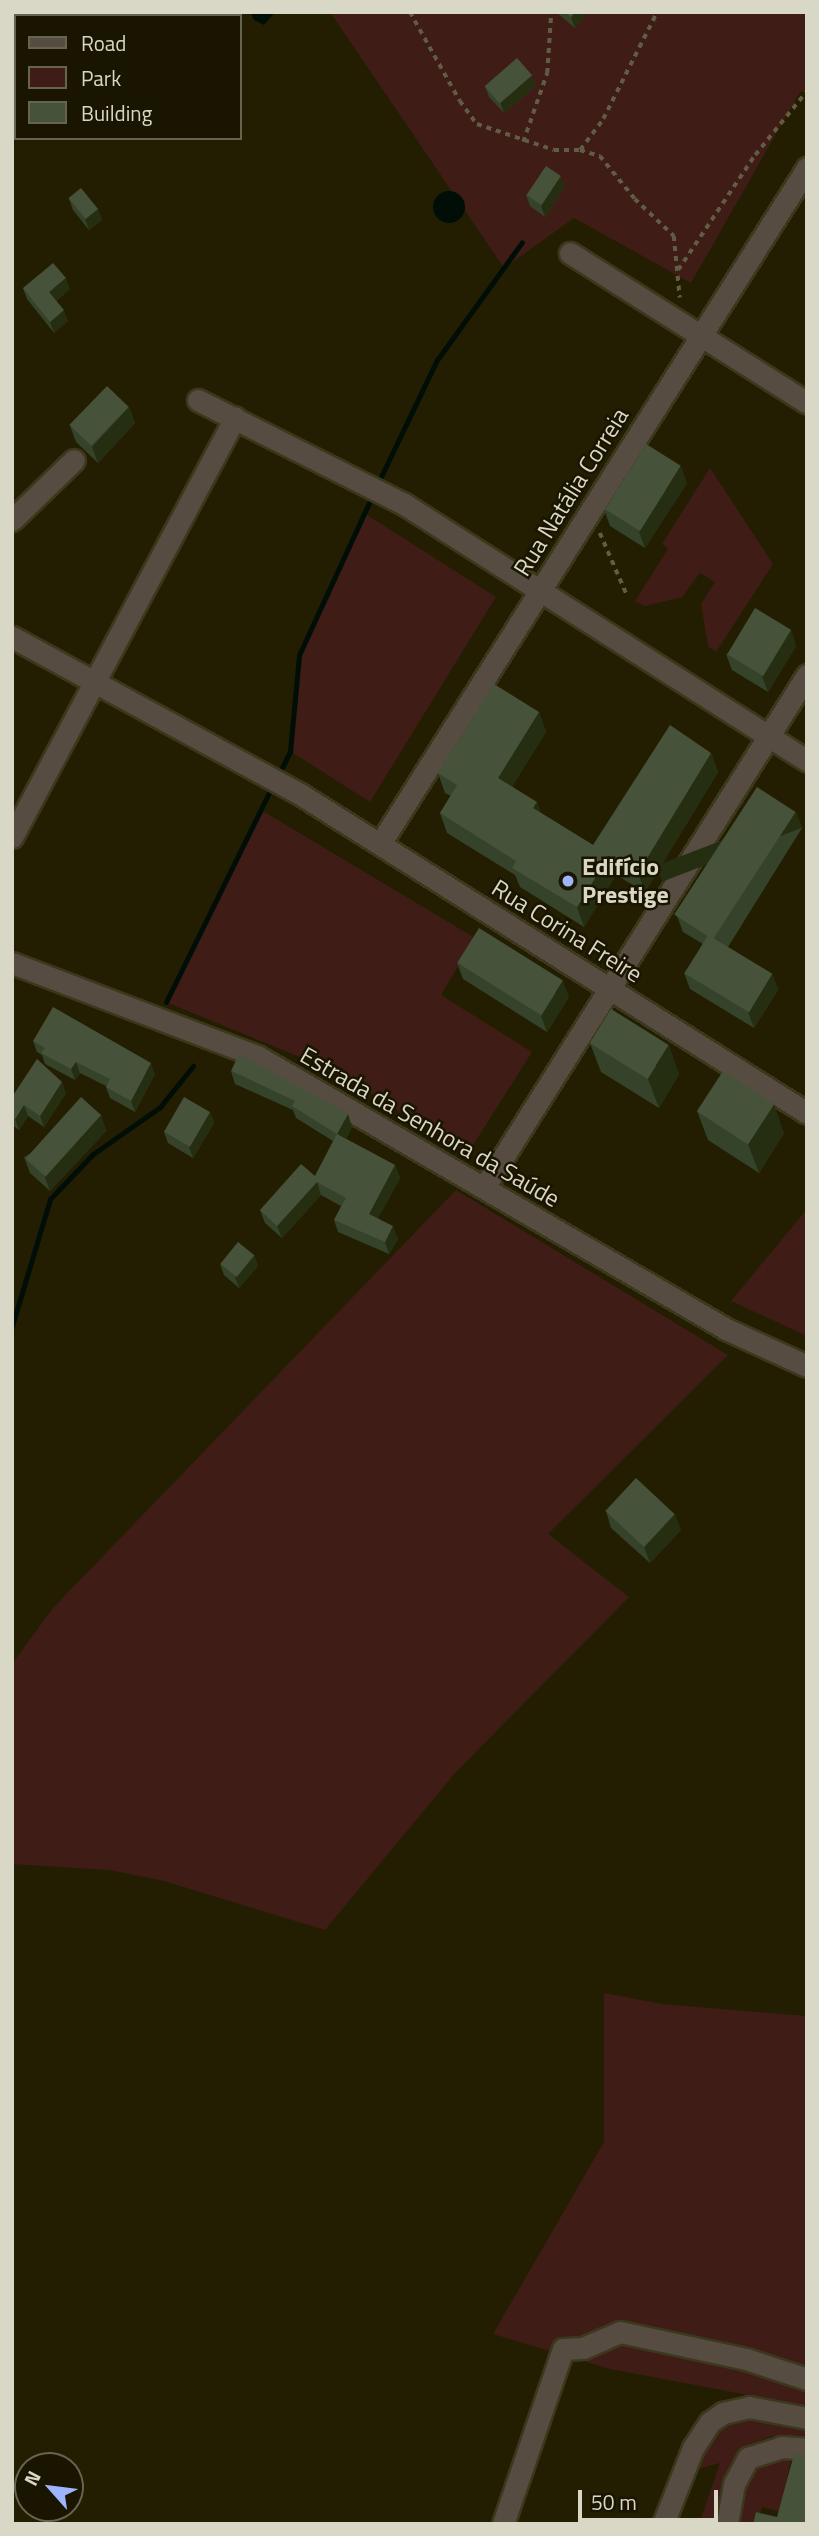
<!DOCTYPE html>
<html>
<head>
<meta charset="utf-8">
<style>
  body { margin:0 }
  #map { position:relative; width:819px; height:2536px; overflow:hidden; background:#231e01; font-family:"Titillium Web",sans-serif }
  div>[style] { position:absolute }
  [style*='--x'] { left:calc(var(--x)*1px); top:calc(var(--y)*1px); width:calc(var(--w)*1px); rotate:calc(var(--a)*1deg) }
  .green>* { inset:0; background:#3f1c16 }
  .water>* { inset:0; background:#000e07 }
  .round { border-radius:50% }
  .stream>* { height:5px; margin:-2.5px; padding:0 2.5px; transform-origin:2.5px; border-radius:2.5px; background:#000e07 }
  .path>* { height:3.5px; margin-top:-1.75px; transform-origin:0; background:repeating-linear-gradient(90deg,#615d44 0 5px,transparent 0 10px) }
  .roads { filter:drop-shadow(2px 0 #3c381c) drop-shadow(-2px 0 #3c381c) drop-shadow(0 2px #3c381c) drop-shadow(0 -2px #3c381c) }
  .minor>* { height:21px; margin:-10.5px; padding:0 10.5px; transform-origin:10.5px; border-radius:10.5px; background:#574c42 }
  .wall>* { inset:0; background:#34432a }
  .shaded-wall>* { inset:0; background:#262e12; transform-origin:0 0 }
  .building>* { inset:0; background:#46533a; transform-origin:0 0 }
  .dots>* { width:19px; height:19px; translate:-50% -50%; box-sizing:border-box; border:4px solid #1a1500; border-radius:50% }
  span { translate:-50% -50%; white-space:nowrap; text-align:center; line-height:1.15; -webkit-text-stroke:5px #1a1500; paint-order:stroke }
  .street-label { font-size:24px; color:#d9d7c5 }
  .poi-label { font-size:24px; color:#d9d7c5; font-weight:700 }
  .left { translate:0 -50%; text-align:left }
  .frame { position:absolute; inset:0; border:14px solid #d9d7c5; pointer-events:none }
  .legend { position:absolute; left:14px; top:14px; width:228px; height:126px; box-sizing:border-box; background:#1a1500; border:2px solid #66634f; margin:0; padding:9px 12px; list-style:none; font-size:21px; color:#d9d7c5 }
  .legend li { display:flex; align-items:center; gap:14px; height:35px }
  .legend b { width:35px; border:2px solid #66634f }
  .north { position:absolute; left:14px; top:2452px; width:70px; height:70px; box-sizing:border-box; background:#1a1500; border:2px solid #66634f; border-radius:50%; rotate:298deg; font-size:19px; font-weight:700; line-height:28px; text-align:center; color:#d9d7c5 }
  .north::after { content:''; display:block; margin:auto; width:24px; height:32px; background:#9eb4fd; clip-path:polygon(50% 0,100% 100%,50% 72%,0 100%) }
  .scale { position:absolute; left:578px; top:2490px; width:140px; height:32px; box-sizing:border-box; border:4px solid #d9d7c5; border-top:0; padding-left:9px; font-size:21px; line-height:24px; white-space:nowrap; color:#d9d7c5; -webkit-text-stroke:5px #1a1500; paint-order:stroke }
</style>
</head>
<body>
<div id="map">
  <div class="green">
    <div style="clip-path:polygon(330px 12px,807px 12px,807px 90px,800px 92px,691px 283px,574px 218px,504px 268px)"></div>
    <div style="clip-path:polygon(710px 468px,773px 564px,716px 652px,708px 646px,701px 604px,715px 582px,700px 573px,682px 597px,645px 606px,635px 601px,668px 549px,662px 544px)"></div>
    <div style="clip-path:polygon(364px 513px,496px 597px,370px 802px,290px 751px,299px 655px)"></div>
    <div style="clip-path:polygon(261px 810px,475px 938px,441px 995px,532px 1052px,468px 1153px,334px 1071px,166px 1002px)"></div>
    <div style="clip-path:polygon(456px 1190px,728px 1355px,548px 1534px,629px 1597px,455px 1773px,325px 1930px,164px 1881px,110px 1870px,12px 1864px,12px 1664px,53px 1608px)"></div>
    <div style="clip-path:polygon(807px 1209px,807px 1336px,731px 1301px)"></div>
    <div style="clip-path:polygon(604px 1993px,662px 2004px,807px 2016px,807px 2406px,610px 2369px,493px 2334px,604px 2142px)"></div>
    <div style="clip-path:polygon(723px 2415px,807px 2419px,807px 2439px,772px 2436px,757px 2442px,723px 2495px,716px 2524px,699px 2524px,720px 2463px,691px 2471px)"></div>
    <div style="clip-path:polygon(792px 2452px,781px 2512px,762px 2507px,757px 2524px,735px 2524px,748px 2476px,764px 2460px)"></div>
  </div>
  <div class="water">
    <div style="clip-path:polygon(275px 12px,264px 25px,254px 20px,251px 13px)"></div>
    <div class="round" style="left:433px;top:191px;width:32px;height:32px"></div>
  </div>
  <div class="stream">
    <div style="--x:377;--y:485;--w:139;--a:-64.4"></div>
    <div style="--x:437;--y:360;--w:145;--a:-54.2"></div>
    <div style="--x:278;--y:776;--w:28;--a:-64"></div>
    <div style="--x:290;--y:751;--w:96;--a:-84.6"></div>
    <div style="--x:299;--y:655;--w:177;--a:-65.3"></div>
    <div style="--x:166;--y:1002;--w:242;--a:-63.8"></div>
    <div style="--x:12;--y:1326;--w:133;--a:-73.3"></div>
    <div style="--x:50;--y:1199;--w:62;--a:-46.3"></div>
    <div style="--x:93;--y:1154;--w:82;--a:-35"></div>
    <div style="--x:160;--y:1107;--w:53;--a:-51.2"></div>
  </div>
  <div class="path">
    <div style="--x:410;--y:12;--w:102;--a:60.7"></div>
    <div style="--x:460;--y:101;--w:29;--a:54"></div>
    <div style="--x:477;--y:124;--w:81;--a:18.7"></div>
    <div style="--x:554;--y:150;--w:26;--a:0"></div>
    <div style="--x:580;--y:150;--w:39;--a:-53"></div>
    <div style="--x:603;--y:119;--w:120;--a:-63.2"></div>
    <div style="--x:523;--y:142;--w:73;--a:-70.8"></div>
    <div style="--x:547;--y:73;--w:61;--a:-86.2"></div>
    <div style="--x:580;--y:150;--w:21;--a:17"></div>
    <div style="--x:600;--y:156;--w:55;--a:50.9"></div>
    <div style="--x:635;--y:199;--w:54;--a:43.5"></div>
    <div style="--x:674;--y:236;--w:62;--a:84.5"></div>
    <div style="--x:678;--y:270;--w:138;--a:-56.2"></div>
    <div style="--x:755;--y:155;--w:82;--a:-50.9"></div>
    <div style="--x:600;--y:533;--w:68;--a:66.5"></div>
  </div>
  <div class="roads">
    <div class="minor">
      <div style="--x:570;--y:253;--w:280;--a:32.3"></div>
      <div style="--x:198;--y:400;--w:231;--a:26.8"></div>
      <div style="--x:404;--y:504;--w:478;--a:32.5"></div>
      <div style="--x:12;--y:520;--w:86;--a:-44.1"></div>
      <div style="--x:12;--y:637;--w:328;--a:28.6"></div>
      <div style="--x:300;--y:794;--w:599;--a:32.18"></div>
      <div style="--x:12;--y:837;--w:475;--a:-62"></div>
      <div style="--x:380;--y:844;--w:800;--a:-57.72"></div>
      <div style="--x:12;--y:963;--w:262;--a:20.8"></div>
      <div style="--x:257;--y:1056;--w:543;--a:30.2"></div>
      <div style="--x:726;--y:1329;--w:89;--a:24.6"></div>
      <div style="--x:485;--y:1186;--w:604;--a:-57.78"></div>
      <div style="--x:503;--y:2524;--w:185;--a:-71.1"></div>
      <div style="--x:563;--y:2349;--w:20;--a:-3"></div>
      <div style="--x:583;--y:2348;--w:40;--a:-23.4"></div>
      <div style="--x:620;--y:2332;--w:129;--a:12.1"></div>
      <div style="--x:746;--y:2359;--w:64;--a:18.2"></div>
      <div style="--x:663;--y:2524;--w:82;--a:-68.5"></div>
      <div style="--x:693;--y:2448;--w:31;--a:-57"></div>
      <div style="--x:710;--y:2422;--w:16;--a:-35"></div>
      <div style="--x:723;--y:2413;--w:27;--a:-13"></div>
      <div style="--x:749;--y:2407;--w:59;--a:10.7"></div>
      <div style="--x:727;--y:2524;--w:41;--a:-80.1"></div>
      <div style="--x:734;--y:2484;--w:30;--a:-62"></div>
      <div style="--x:748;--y:2458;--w:35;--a:-18"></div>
      <div style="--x:781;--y:2447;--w:26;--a:4"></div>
    </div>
  </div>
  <div class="wall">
    <div style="clip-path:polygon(556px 12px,588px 12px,575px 28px)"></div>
    <div style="clip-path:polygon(485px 86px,536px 86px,504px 113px,489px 97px)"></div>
    <div style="clip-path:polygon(565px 187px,545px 217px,530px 206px,526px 195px)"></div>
    <div style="clip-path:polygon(69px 199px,98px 209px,102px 220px,89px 230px,73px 210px)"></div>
    <div style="clip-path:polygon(23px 288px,70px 289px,56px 301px,68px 321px,54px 333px,27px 299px)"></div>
    <div style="clip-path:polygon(129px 407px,135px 423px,98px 463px,76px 442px,70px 426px)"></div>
    <div style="clip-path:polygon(687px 483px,645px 548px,610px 526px,604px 509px)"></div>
    <div style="clip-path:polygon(791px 630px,796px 646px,768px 692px,732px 670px,726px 654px)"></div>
    <div style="clip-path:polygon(539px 712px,546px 732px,512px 786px,541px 813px,593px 845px,711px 753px,718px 772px,645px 892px,616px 875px,584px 927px,520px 887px,515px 875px,447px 833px,440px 813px,451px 796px,445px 793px,438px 773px)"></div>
    <div style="clip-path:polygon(796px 812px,802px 828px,728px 947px,772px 974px,778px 990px,754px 1028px,690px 989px,684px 973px,703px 944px,683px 932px,677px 916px)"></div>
    <div style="clip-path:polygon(457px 963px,569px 997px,547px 1032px,463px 979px)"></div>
    <div style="clip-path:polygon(33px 1041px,155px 1074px,135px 1112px,110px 1098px,106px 1087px,106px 1086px,80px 1073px,75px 1080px,45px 1064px,42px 1055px,37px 1052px)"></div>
    <div style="clip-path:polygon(590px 1043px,679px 1074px,659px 1108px,601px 1072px)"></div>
    <div style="clip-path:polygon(231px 1071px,352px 1127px,346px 1139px,395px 1165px,400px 1178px,378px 1218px,398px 1239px,389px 1254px,338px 1232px,334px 1220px,341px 1206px,321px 1195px,282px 1238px,265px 1223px,260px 1210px,315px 1176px,333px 1141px,296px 1118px,293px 1110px,235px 1084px)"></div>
    <div style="clip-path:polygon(66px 1093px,44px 1127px,28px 1116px,19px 1130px,12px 1125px,12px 1097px)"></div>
    <div style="clip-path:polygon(697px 1111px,784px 1133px,759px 1173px,708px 1140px)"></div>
    <div style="clip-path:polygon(210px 1112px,214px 1123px,193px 1158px,168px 1143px,164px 1132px)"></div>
    <div style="clip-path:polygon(101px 1115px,106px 1131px,50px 1191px,30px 1173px,24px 1157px)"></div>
    <div style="clip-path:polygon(254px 1255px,258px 1266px,239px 1288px,224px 1275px,220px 1264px)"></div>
    <div style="clip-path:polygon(606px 1511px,681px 1530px,650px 1563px,611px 1528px)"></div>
  </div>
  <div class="shaded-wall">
    <div style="clip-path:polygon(575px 12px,588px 12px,575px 28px,571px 17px)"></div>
    <div style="clip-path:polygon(532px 75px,536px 86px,504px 113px,500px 102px)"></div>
    <div style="clip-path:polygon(561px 176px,565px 187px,545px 217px,541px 206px)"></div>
    <div style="clip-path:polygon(98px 209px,102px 220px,89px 230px,85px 219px)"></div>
    <div style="clip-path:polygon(66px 278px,70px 289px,53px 303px,49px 292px)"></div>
    <div style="clip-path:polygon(64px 310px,68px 321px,54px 333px,50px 322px)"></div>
    <div style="clip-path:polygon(129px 407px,135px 423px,98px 463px,92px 447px)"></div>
    <div style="clip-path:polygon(681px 466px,687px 483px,645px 548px,639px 532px)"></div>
    <div style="clip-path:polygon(791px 630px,796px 646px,768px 692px,762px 676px)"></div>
    <div style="clip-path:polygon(539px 712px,546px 732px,506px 797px,498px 778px)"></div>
    <div style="clip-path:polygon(711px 753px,718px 772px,645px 892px,638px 873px)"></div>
    <div style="clip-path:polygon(537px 802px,544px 821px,533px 808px)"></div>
    <div style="left:796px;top:812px;width:17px;height:150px;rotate:69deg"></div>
    <div style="clip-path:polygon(609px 856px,616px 875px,584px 927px,577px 907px)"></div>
    <div style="clip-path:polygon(772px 974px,778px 990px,754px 1028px,748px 1012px)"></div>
    <div style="clip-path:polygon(563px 981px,569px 997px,547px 1032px,541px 1016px)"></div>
    <div style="clip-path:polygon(669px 1045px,679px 1074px,659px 1108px,648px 1079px)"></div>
    <div style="clip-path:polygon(76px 1062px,80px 1073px,75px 1080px,71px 1069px)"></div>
    <div style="clip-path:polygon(151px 1063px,155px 1074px,135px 1112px,131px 1101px)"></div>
    <div style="clip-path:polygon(62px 1082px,66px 1093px,44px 1127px,40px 1116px)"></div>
    <div style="clip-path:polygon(774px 1104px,784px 1133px,759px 1173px,748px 1144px)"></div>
    <div style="clip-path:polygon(24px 1105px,28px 1116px,19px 1130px,15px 1119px)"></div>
    <div style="clip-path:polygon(210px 1112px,214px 1123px,193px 1158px,189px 1147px)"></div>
    <div style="clip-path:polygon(348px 1114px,352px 1127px,342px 1146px,337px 1134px)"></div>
    <div style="clip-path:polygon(101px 1115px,106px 1131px,50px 1191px,44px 1175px)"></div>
    <div style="clip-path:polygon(395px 1165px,400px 1178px,374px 1226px,369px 1214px)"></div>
    <div style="clip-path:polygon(317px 1182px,321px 1195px,282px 1238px,277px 1226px)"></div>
    <div style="clip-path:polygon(393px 1226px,398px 1239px,389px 1254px,385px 1242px)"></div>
    <div style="clip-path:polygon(254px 1255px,258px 1266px,239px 1288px,235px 1277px)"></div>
    <div style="clip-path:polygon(675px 1514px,681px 1530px,650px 1563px,644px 1547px)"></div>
  </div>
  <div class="building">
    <div style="clip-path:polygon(565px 12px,575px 12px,571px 17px)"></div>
    <div style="left:517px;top:58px;width:23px;height:43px;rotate:49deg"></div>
    <div style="left:546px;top:166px;width:18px;height:35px;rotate:34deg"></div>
    <div style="left:81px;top:188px;width:27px;height:16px;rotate:51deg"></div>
    <div style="clip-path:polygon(53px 263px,66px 278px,49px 292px,64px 310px,50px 322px,23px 288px)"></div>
    <div style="left:107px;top:386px;width:30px;height:54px;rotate:44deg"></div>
    <div style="left:646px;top:444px;width:41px;height:77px;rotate:32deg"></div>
    <div style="left:755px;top:608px;width:42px;height:54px;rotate:31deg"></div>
    <div style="clip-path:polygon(494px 684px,539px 712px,498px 778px,537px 802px,533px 808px,593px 845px,670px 725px,711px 753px,638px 873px,609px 856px,577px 907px,512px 868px,516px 861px,440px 813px,457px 785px,438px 773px)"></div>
    <div style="left:757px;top:787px;width:46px;height:152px;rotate:33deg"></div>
    <div style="left:479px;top:928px;width:99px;height:41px;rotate:32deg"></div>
    <div style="left:708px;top:935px;width:75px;height:45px;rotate:31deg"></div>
    <div style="clip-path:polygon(53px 1007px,151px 1063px,131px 1101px,106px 1087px,110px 1079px,76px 1062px,71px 1069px,41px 1053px,45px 1048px,33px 1041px)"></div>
    <div style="left:611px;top:1009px;width:68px;height:40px;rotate:32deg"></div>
    <div style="clip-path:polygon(239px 1054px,348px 1114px,337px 1134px,395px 1165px,369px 1214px,393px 1226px,385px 1242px,334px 1220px,346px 1198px,317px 1182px,277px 1226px,260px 1210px,301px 1164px,315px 1176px,337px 1134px,292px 1106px,295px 1101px,231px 1071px)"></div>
    <div style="clip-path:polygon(37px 1059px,62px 1082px,40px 1116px,24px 1105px,15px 1119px,12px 1117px,12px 1097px)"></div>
    <div style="left:723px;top:1071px;width:61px;height:48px;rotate:33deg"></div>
    <div style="left:81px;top:1097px;width:27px;height:83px;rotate:42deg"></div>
    <div style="left:184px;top:1097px;width:30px;height:40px;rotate:30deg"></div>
    <div style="left:238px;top:1242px;width:21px;height:28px;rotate:39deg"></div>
    <div style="left:636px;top:1478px;width:53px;height:45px;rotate:43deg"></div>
    <div style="clip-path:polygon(794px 2454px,807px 2456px,807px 2524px,753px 2524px,756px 2512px,777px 2517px)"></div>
  </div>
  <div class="dots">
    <div style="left:568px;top:881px;background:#9eb4fd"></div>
  </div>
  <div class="street-label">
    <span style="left:571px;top:492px;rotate:-58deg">Rua Natália Correia</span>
    <span style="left:567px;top:931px;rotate:32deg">Rua Corina Freire</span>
    <span style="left:430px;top:1127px;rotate:30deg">Estrada da Senhora da Saúde</span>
  </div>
  <div class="poi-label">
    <span class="left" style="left:582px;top:881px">Edifício<br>Prestige</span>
  </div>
  <div class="frame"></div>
  <ul class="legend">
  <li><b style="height:9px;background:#574c42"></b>Road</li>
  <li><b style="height:19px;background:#3f1c16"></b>Park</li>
  <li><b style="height:19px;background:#46533a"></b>Building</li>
  </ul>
  <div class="north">N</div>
  <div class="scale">50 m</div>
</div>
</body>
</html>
